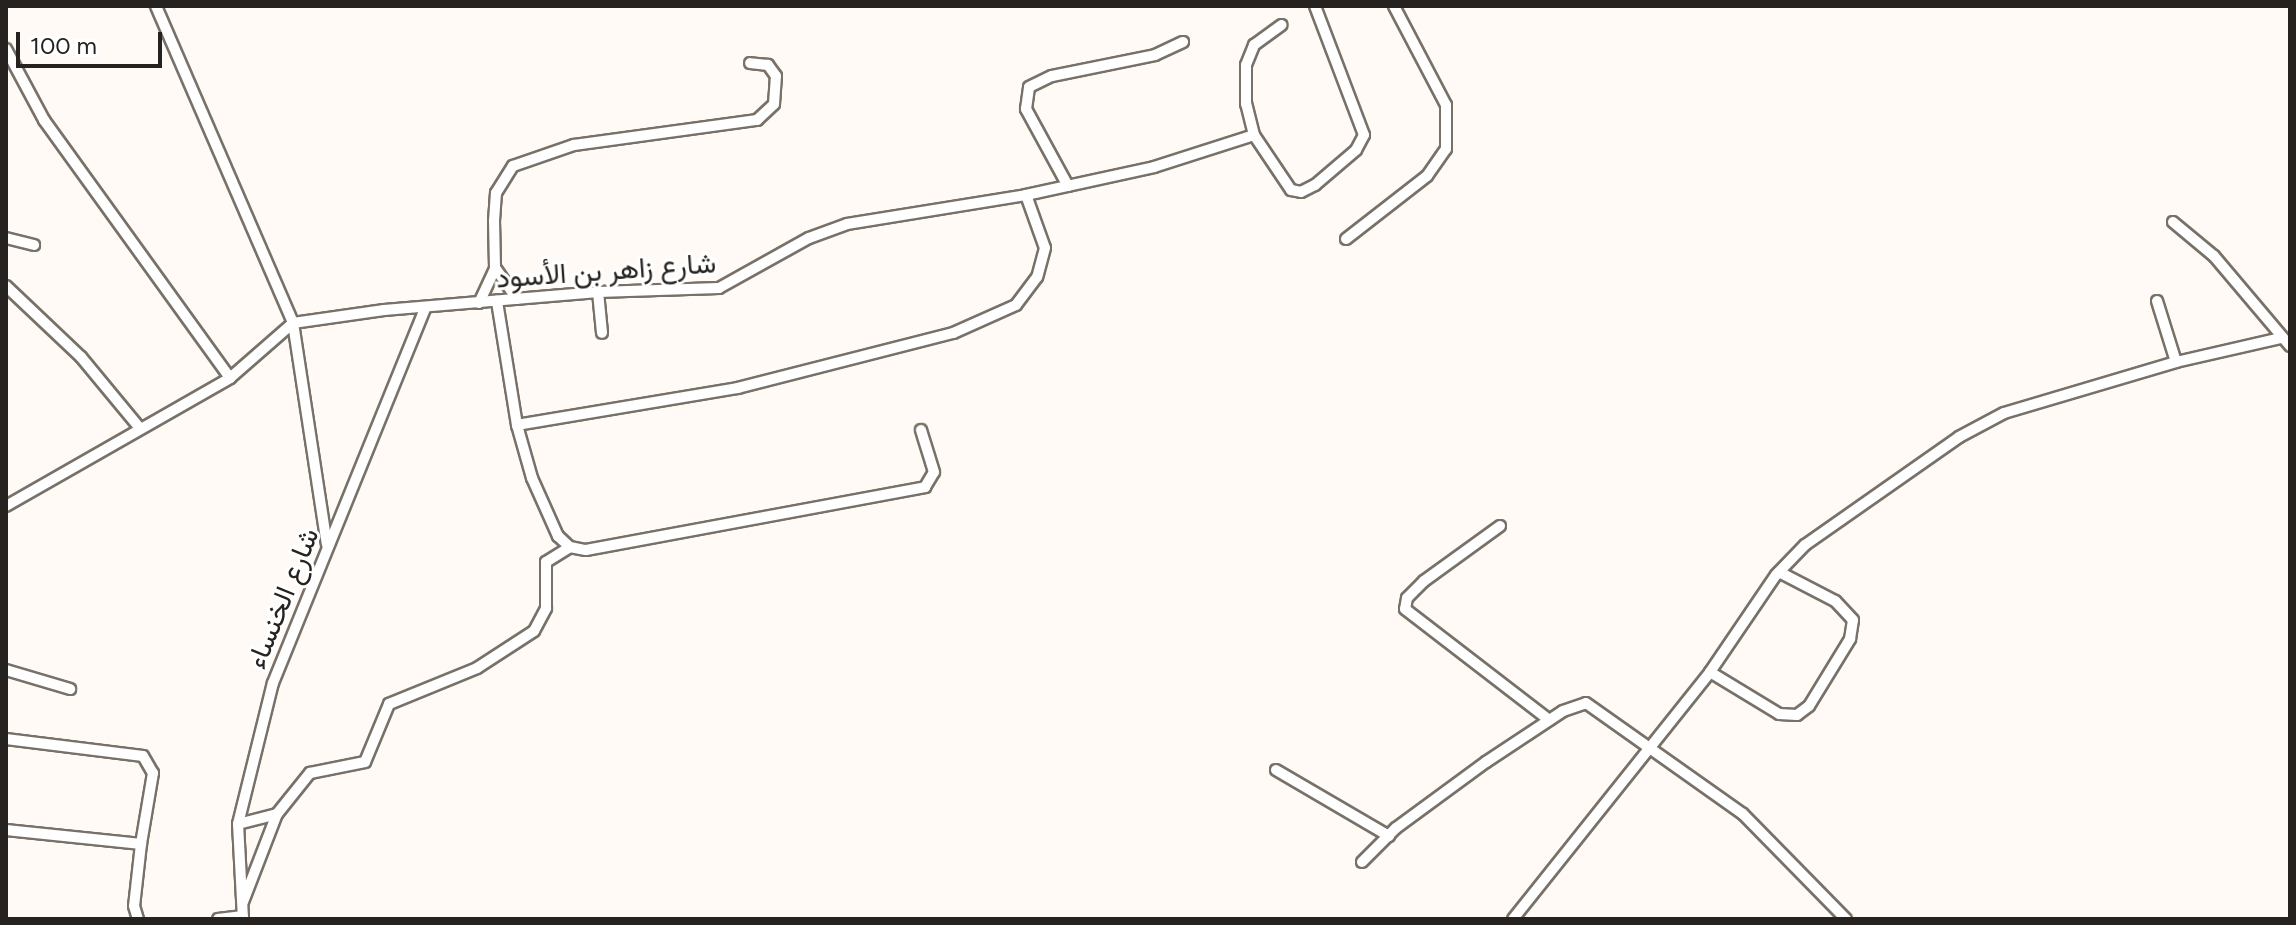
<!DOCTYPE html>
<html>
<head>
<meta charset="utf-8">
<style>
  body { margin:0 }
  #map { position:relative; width:2296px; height:925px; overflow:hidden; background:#fffaf5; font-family:Figtree,Vazirmatn,sans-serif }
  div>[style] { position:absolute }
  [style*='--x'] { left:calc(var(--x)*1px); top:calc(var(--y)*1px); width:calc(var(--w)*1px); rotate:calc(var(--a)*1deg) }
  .roads { filter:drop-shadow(2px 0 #787169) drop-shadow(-2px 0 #787169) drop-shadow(0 2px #787169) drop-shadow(0 -2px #787169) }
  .street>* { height:10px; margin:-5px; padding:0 5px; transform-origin:5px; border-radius:5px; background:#fff }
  span { translate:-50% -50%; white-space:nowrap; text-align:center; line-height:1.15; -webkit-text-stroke:6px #fff; paint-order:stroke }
  .street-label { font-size:28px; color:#25221f }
  .frame { position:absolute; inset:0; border:8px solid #25221f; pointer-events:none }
  .scale { position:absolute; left:16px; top:32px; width:146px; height:36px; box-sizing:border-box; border:4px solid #25221f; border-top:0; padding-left:10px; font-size:24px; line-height:28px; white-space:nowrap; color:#25221f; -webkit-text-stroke:6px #fff; paint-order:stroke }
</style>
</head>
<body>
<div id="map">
  <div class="roads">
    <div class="street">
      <div style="--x:156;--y:6;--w:345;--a:66.6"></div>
      <div style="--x:293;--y:323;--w:224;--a:81.3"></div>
      <div style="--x:6;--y:49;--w:81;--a:61.8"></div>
      <div style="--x:44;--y:120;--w:318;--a:54.2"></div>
      <div style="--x:1254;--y:135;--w:32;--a:-104"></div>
      <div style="--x:1246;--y:104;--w:39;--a:-90"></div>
      <div style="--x:1246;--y:65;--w:22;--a:-68"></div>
      <div style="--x:1254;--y:45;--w:34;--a:-36"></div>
      <div style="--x:1068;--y:186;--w:88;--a:-118.6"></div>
      <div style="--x:1026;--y:109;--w:22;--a:-82"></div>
      <div style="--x:1029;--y:87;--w:25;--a:-26"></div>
      <div style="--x:1052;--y:76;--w:105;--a:-11.5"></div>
      <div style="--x:1155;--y:55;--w:31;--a:-25"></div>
      <div style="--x:1026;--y:195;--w:131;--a:-12.3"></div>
      <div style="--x:1154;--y:167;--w:105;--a:-17.7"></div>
      <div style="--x:1254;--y:135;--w:66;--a:56.1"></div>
      <div style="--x:1291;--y:190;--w:10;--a:11"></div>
      <div style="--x:1301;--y:192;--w:16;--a:-27"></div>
      <div style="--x:1315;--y:185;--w:54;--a:-40.5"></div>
      <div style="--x:1356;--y:150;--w:17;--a:-62"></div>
      <div style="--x:1364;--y:135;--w:138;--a:-110.8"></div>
      <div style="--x:2173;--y:222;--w:53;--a:39.7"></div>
      <div style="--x:2214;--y:256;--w:118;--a:49.8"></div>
      <div style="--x:6;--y:238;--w:29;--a:14"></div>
      <div style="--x:1346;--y:239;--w:103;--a:-37.9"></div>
      <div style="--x:1427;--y:176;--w:33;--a:-55"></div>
      <div style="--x:1446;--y:149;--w:44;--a:-90"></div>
      <div style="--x:1446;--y:105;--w:112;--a:-117.7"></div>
      <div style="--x:6;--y:286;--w:103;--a:43.4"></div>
      <div style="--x:81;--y:357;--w:91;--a:50.4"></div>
      <div style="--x:598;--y:292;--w:41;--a:84.4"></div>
      <div style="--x:517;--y:299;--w:38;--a:-125"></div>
      <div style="--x:495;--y:268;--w:47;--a:-91.2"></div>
      <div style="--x:494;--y:221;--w:28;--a:-86"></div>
      <div style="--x:496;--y:193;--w:32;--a:-58"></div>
      <div style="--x:513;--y:166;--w:65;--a:-19"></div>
      <div style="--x:574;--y:145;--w:185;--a:-7.8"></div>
      <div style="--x:757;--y:120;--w:23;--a:-43"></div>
      <div style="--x:774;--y:104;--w:28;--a:-86"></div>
      <div style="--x:776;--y:76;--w:14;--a:-126"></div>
      <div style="--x:768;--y:65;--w:18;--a:-174"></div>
      <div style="--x:2157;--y:301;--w:64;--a:72.7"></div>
      <div style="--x:479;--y:303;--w:38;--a:-65"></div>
      <div style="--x:517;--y:425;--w:55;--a:74.2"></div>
      <div style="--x:532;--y:478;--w:64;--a:65.9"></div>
      <div style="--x:558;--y:536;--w:16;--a:43"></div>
      <div style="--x:570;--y:547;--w:16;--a:11"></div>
      <div style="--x:586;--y:550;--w:345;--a:-10.5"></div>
      <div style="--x:925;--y:487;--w:17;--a:-59"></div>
      <div style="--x:934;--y:472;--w:44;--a:-107.2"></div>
      <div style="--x:6;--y:506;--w:258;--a:-29.7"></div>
      <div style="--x:230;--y:378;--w:84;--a:-41.1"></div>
      <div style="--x:293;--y:323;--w:92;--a:-8.1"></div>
      <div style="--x:384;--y:310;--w:215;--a:-4.8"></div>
      <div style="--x:598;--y:292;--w:121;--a:-1.9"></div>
      <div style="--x:719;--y:288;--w:103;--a:-29.1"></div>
      <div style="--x:809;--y:238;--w:40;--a:-20.2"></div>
      <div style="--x:847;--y:224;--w:181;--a:-9.2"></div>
      <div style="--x:1026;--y:195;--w:56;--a:70.3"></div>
      <div style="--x:1045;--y:248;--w:30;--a:105"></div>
      <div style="--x:1037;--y:277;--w:35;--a:127"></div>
      <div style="--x:1016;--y:305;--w:69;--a:156"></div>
      <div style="--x:953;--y:333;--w:222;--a:165.7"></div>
      <div style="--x:738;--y:388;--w:224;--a:170.5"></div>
      <div style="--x:517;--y:425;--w:126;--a:-99.2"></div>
      <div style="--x:1500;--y:526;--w:94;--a:144.1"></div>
      <div style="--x:1424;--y:581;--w:24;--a:135"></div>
      <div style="--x:1407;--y:598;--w:11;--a:100"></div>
      <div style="--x:1405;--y:609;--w:182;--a:37.6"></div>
      <div style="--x:6;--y:670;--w:67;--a:16.5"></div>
      <div style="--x:1710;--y:672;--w:81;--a:31.3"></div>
      <div style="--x:1779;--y:714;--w:18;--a:3"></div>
      <div style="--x:1797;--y:715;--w:15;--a:-37"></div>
      <div style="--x:1809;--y:706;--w:79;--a:-58.5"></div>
      <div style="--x:1850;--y:639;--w:19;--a:-81"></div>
      <div style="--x:1853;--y:620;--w:26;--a:-133"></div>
      <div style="--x:1835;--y:601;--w:63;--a:-152.6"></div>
      <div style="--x:6;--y:739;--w:138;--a:7.1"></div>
      <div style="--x:143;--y:756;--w:20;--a:60"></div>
      <div style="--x:153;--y:773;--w:72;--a:99.6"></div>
      <div style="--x:1276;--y:770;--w:131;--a:30.3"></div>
      <div style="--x:238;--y:824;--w:40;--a:-14.4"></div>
      <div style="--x:277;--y:814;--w:53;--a:-51.2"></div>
      <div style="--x:310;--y:773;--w:56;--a:-11.3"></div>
      <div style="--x:365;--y:762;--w:63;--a:-67.5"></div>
      <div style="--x:389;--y:704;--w:95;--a:-22.2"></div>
      <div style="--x:477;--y:668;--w:68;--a:-33"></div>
      <div style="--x:534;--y:631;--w:26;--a:-62"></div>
      <div style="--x:546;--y:608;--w:46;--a:-90"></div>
      <div style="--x:546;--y:562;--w:28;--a:-32"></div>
      <div style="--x:6;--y:830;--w:136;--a:5.9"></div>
      <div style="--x:141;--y:844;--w:62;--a:96.4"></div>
      <div style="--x:134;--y:906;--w:14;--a:73"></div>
      <div style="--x:1362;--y:862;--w:48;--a:-45"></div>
      <div style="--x:1396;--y:828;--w:112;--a:-36.3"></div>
      <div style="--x:1486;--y:762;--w:92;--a:-33.5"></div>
      <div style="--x:1563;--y:711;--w:24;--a:-19"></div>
      <div style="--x:1586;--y:703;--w:192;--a:35.3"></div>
      <div style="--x:1743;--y:814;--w:147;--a:45.6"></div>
      <div style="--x:243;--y:902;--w:94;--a:-68.9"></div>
      <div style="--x:218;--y:919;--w:25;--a:-7"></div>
      <div style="--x:243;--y:919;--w:95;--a:-93"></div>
      <div style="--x:238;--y:824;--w:145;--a:-76.1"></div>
      <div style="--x:273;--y:683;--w:405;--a:-67.9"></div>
      <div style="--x:1513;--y:919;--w:316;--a:-51.4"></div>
      <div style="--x:1710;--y:672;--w:117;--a:-55.8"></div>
      <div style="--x:1776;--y:575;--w:42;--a:-46"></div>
      <div style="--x:1805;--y:545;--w:188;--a:-35"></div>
      <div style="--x:1959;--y:437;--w:51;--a:-28.1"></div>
      <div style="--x:2004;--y:413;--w:179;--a:-16.5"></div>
      <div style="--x:2176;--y:362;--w:108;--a:-12.9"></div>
    </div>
  </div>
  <div class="street-label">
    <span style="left:606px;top:270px;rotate:-4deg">شارع زاهر بن الأسود</span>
    <span style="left:282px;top:598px;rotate:-68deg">شارع الخنساء</span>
  </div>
  <div class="frame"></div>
  <div class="scale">100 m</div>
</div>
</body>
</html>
